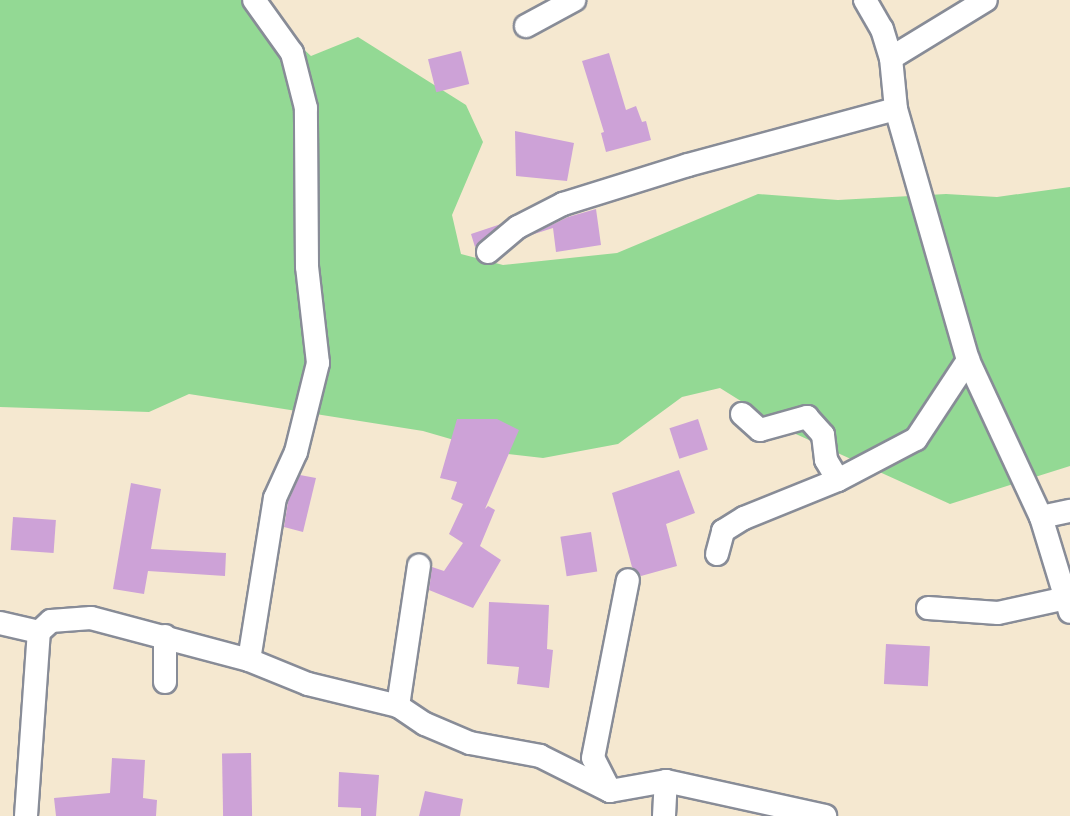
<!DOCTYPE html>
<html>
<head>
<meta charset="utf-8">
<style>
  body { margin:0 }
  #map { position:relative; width:1070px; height:816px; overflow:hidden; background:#f5e8d0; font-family:"Architects Daughter",sans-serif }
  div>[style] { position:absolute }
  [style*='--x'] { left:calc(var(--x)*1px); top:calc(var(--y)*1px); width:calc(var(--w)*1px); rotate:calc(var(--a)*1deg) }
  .green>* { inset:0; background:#93d994 }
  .building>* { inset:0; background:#cda2d7; transform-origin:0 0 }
  .roads { filter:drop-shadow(2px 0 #888c97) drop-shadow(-2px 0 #888c97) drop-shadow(0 2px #888c97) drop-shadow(0 -2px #888c97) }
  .street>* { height:22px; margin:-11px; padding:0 11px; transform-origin:11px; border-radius:11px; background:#fff }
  span { translate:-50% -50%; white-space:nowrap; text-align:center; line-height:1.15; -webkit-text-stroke:5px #fbf7ec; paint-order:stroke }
</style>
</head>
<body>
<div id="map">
  <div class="green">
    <div style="clip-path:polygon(0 0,250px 0,311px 56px,358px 37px,466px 105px,483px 142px,452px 215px,461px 254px,503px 265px,617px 253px,758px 194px,838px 200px,946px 194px,997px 197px,1070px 187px,1070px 466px,950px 504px,787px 430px,720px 388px,682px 397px,618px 444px,543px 458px,499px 453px,423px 431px,189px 394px,149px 412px,0 407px)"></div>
  </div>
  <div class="building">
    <div style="left:461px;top:51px;width:34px;height:34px;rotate:76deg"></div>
    <div style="clip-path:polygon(609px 53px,626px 110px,636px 106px,642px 122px,646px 121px,651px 140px,606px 152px,601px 133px,604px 132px,582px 61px)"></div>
    <div style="clip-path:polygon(515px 131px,574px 143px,567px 181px,516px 176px)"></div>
    <div style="clip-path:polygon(596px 209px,601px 245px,556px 252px,553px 228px,531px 235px,568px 217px)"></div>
    <div style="clip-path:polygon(501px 224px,479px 242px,475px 247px,471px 234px)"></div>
    <div style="clip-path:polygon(457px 419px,497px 419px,519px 430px,485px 509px,488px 506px,495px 510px,480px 546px,501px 560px,473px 608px,429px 590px,432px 567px,444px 571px,463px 543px,449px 534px,463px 504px,451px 499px,457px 482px,440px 478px)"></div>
    <div style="left:698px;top:419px;width:32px;height:30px;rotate:72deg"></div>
    <div style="clip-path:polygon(679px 470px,695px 513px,666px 524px,677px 566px,641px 576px,632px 567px,612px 493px)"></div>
    <div style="clip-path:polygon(300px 475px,316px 478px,303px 532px,284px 527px,288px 502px)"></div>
    <div style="clip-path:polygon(131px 483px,161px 489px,151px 549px,226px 553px,225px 576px,148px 571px,144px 594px,113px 589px)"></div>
    <div style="left:13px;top:517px;width:43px;height:33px;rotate:4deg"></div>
    <div style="left:591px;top:532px;width:40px;height:31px;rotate:81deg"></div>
    <div style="clip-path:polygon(489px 602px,549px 605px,547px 649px,553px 650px,549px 688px,517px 684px,519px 667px,487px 664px)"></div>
    <div style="left:886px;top:644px;width:44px;height:40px;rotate:3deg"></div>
    <div style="left:251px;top:753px;width:63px;height:29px;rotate:89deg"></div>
    <div style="clip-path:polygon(112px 758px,145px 760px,143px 798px,157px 800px,156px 816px,56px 816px,54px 798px,110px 793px)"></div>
    <div style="clip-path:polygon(339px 772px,379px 775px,376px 816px,361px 816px,361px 808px,338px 807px)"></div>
    <div style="clip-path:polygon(425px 791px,463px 799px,460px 816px,419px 816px)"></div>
  </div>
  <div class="roads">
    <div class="street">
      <div style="--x:865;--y:0;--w:34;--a:60"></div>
      <div style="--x:882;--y:29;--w:30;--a:73"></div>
      <div style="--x:891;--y:58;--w:51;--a:84.4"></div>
      <div style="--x:896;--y:109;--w:261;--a:74"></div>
      <div style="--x:968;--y:360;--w:173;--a:65.1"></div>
      <div style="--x:1041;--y:517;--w:99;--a:73"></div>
      <div style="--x:526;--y:26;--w:55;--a:-28.4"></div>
      <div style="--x:891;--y:58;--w:111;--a:-31.4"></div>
      <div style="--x:488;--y:252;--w:39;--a:-40"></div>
      <div style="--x:518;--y:227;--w:51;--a:-27.1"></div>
      <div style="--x:563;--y:204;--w:131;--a:-17.3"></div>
      <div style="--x:688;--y:165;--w:215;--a:-15.1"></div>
      <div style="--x:742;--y:414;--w:24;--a:42"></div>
      <div style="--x:760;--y:430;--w:49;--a:-15.5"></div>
      <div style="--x:807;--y:417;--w:24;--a:48"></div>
      <div style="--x:823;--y:435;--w:25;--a:83"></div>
      <div style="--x:826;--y:460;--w:23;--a:59"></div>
      <div style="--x:1041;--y:517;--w:30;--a:-12"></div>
      <div style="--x:717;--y:554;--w:24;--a:-75"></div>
      <div style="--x:723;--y:531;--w:25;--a:-32"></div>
      <div style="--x:744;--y:518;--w:101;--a:-22"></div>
      <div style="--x:838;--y:480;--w:88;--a:-27.7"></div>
      <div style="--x:916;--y:439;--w:95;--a:-56.6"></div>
      <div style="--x:928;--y:608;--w:70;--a:4.1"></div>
      <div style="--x:998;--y:613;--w:70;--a:-12.4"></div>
      <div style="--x:0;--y:623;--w:40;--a:13"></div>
      <div style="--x:165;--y:636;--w:46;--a:90"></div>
      <div style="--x:249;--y:660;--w:164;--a:-80.9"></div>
      <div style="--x:275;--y:498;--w:51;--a:-65.5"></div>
      <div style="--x:296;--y:452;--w:92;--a:-76.1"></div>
      <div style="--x:318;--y:363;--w:97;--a:-96.5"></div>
      <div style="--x:307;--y:267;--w:159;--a:-90.4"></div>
      <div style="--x:306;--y:108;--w:57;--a:-104.3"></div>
      <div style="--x:292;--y:53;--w:65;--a:-125.6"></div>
      <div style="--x:398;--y:706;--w:142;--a:-81.5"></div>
      <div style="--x:610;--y:791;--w:37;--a:-117"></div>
      <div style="--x:593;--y:758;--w:181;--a:-78.9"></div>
      <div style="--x:26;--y:816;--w:184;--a:-86"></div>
      <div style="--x:39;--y:632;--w:16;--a:-43"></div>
      <div style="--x:51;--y:621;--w:40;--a:-4.3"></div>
      <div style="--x:91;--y:618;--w:163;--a:14.9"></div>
      <div style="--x:249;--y:660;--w:64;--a:22.1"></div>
      <div style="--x:308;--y:684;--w:93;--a:13.7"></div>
      <div style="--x:398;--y:706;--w:32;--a:34"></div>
      <div style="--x:425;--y:724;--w:49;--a:22.9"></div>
      <div style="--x:470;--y:743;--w:71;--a:10.5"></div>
      <div style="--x:540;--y:756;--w:78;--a:26.6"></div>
      <div style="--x:610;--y:791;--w:57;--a:-10.1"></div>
      <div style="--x:666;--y:781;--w:163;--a:12.4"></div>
      <div style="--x:664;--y:816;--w:35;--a:-87"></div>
    </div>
  </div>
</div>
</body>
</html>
